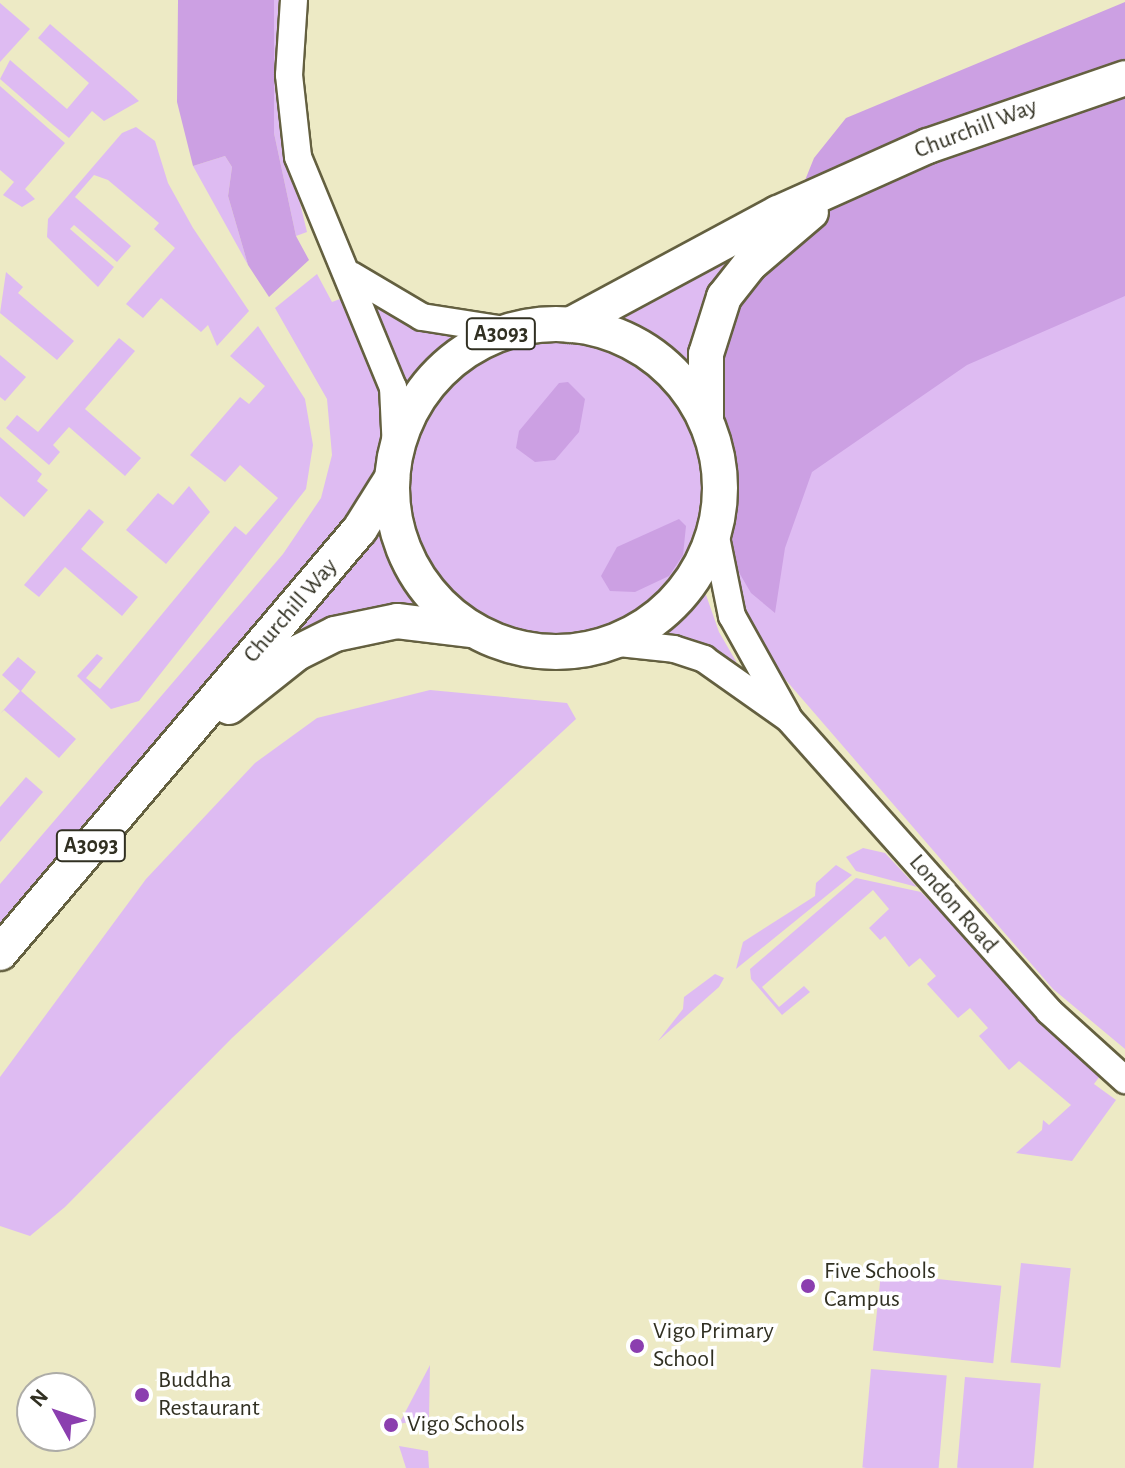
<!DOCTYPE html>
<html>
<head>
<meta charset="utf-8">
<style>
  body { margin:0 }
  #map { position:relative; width:1125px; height:1468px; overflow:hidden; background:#edeac5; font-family:"Alegreya Sans",sans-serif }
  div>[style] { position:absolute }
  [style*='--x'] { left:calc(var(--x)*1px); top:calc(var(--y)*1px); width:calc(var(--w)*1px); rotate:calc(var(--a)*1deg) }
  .green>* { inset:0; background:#debbf2; transform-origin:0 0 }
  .round { border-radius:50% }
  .forest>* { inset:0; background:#cca0e3 }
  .roads { filter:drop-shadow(2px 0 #646040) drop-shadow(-2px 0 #646040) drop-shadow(0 2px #646040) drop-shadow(0 -2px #646040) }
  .tertiary>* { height:26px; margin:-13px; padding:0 13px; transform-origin:13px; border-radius:13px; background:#fff }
  .primary>* { height:34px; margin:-17px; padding:0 17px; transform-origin:17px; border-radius:17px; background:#fff }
  .primary>.ring { margin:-17px; padding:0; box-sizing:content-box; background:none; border:34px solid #fff; border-radius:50% }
  .dots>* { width:22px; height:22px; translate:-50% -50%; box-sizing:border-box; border:4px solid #fff; border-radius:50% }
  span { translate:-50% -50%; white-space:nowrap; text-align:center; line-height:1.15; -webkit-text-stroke:7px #fff; paint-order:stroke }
  .shield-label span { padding:2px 6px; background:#fff; border:2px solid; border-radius:6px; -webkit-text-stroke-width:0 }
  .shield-label { font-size:22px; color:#313022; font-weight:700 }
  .street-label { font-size:24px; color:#313022 }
  .poi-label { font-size:24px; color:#313022 }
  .left { translate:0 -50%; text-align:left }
  .north { position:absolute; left:16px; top:1372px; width:80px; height:80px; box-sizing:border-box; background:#fff; border:2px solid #adaca7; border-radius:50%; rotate:310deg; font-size:22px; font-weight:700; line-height:32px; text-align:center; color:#313022 }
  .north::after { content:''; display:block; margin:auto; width:28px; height:36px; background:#8b3eaf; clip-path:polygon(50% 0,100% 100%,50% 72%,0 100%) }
</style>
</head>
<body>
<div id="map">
  <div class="green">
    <div style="clip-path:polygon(274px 0,283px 0,276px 50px,280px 120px,307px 232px,296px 236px,274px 133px)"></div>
    <div style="clip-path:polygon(0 3px,30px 29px,0 62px)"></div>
    <div style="clip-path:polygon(50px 24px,128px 91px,139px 101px,104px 121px,92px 111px,69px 138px,53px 125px,0 79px,10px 60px,67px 109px,89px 83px,38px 38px)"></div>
    <div style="clip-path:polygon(0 86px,65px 143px,25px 189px,35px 199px,22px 207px,3px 195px,14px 182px,0 170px)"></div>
    <div style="clip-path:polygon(1125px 93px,1125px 1049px,1053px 989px,759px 649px,743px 625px,727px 566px,731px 533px,725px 434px,744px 287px,779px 257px)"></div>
    <div style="clip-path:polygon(136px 127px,155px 141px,168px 183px,193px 228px,249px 311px,217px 346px,208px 325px,201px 332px,161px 298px,143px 318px,126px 304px,175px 248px,154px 229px,159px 223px,108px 180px,94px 175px,75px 197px,131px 246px,117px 262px,74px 225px,70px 229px,114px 267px,98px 287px,47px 237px,48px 219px,122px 133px)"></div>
    <div style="clip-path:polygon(225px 156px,232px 167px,228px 196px,248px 265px,193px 166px)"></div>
    <div style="clip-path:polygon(755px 237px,690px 370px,661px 343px,614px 320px)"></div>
    <div style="clip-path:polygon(6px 272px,23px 287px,18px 293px,74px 341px,57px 360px,0 313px)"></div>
    <div style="clip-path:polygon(317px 274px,332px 302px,340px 299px,380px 381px,384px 450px,371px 492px,0 939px,0 884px,283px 554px,321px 498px,332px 455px,327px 399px,275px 308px)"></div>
    <div style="clip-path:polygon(369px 299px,402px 321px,459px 337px,409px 390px)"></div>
    <div style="clip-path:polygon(258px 326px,305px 399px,313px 445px,306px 489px,139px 701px,111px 709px,77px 676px,97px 654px,103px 658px,86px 678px,100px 689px,235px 526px,246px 535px,278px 498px,240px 465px,225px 482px,190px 455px,240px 397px,249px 404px,265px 386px,230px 356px)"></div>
    <div style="clip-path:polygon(119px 338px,135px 351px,85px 409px,141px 458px,125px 476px,69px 427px,53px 445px,60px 452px,49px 465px,6px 428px,17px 415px,38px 432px)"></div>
    <div class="round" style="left:408px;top:338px;width:300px;height:300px"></div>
    <div style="clip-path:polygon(0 355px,26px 377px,5px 401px,0 397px)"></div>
    <div style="clip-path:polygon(0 437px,42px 474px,37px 481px,48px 490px,24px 517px,0 496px)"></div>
    <div style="clip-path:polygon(189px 486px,210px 512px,166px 564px,126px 530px,158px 493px,173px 505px)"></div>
    <div style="clip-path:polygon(89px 509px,104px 522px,81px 549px,138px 597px,122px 616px,65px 567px,39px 597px,24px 585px)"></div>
    <div style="clip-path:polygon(382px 522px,399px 569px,426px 608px,271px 659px)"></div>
    <div style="clip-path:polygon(705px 592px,719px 632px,737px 663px,663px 634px)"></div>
    <div style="clip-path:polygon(18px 657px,36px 672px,21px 691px,76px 739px,59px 758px,4px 710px,0 714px,20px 691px,2px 675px)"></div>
    <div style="clip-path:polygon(430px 690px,567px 703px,576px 719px,232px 1038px,65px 1207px,30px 1236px,0 1226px,0 1077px,146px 879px,255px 763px,317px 718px)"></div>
    <div style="clip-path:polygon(26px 777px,43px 792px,0 842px,0 807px)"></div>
    <div style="clip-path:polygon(863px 848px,885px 853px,917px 887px,856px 871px,846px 857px)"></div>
    <div style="clip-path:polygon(836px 865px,852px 875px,736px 969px,743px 942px,815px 896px,816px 883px)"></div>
    <div style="clip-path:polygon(856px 878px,921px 892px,1100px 1076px,1094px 1084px,1116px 1100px,1072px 1161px,1016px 1153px,1042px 1130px,1043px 1120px,1049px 1125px,1071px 1105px,1019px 1061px,1009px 1070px,979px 1036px,988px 1028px,970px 1008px,958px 1018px,927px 984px,936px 976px,920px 958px,909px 967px,885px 936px,880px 940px,869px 928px,889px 909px,873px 890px,762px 987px,779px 1007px,804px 986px,810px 992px,782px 1015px,751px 979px,750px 969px)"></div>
    <div style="clip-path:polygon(715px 974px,724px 978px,719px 987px,658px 1041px,683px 1009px,684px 997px)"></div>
    <div style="left:1021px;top:1263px;width:50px;height:100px;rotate:6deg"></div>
    <div style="left:881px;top:1273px;width:121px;height:78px;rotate:6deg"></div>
    <div style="clip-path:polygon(430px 1365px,429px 1418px,399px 1424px)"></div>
    <div style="left:871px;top:1369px;width:76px;height:99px;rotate:5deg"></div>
    <div style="left:965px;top:1377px;width:76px;height:91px;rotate:5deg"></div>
    <div style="clip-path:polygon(399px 1446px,428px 1451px,429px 1468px,406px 1468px)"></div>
  </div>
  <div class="forest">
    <div style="clip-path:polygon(178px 0,274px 0,274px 133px,296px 236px,309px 260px,269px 297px,248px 265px,228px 196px,232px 167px,225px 156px,193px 166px,177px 102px)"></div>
    <div style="clip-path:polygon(1125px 2px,1125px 296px,967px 365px,812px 472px,785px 548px,775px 613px,751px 593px,734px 564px,720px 357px,744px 287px,766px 277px,814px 158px,846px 118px)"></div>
    <div style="clip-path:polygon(568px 382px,585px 399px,579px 432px,555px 460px,535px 462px,516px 448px,519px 431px,559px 383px)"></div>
    <div style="clip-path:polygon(679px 519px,686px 526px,683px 555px,669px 576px,635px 592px,610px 591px,601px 576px,617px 547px)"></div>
  </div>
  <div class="roads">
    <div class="tertiary">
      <div style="--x:294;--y:0;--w:75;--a:93.8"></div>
      <div style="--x:289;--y:75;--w:82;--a:83.7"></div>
      <div style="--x:298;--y:157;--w:249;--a:67.6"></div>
      <div style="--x:393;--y:387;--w:63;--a:87.3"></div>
      <div style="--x:351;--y:275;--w:82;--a:30.6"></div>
      <div style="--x:422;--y:317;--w:89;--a:9"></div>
      <div style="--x:714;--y:527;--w:91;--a:78.6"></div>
      <div style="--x:732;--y:616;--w:113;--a:60.9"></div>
      <div style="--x:610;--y:642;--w:64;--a:6.2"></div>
      <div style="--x:674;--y:649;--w:32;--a:18"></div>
      <div style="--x:704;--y:659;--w:104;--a:35.2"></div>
      <div style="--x:789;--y:719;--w:391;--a:48.3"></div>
      <div style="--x:1049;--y:1011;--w:103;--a:42.2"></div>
    </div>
    <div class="primary">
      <div class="ring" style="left:392px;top:324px;width:294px;height:294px"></div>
      <div style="--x:570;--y:325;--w:236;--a:-28.3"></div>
      <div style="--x:778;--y:213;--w:164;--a:-24.1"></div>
      <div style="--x:928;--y:146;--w:208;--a:-19"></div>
      <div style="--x:706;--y:418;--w:64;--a:-90"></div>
      <div style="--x:706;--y:354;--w:60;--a:-72.5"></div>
      <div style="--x:724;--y:297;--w:42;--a:-51.8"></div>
      <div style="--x:750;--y:264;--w:80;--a:-40.4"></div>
      <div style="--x:229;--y:707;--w:87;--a:-38.5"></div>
      <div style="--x:297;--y:653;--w:42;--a:-26.6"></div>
      <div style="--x:335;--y:634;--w:63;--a:-11.8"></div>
      <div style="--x:397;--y:621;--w:75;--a:6.9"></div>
      <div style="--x:0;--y:953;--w:556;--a:-49.67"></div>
      <div style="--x:360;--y:529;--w:60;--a:-57.9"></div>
    </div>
  </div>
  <div class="dots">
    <div style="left:808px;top:1286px;background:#8b3eaf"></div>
    <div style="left:637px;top:1346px;background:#8b3eaf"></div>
    <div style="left:142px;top:1395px;background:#8b3eaf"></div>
    <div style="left:391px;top:1425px;background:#8b3eaf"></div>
  </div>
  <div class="shield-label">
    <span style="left:501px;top:334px">A3093</span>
    <span style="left:91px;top:846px">A3093</span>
  </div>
  <div class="street-label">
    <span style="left:976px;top:129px;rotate:-21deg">Churchill Way</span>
    <span style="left:291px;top:611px;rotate:-49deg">Churchill Way</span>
    <span style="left:953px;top:904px;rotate:49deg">London Road</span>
  </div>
  <div class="poi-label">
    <span class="left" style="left:824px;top:1286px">Five Schools<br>Campus</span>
    <span class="left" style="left:653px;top:1346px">Vigo Primary<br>School</span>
    <span class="left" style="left:158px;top:1395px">Buddha<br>Restaurant</span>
    <span class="left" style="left:407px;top:1425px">Vigo Schools</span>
  </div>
  <div class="north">N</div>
</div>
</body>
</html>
